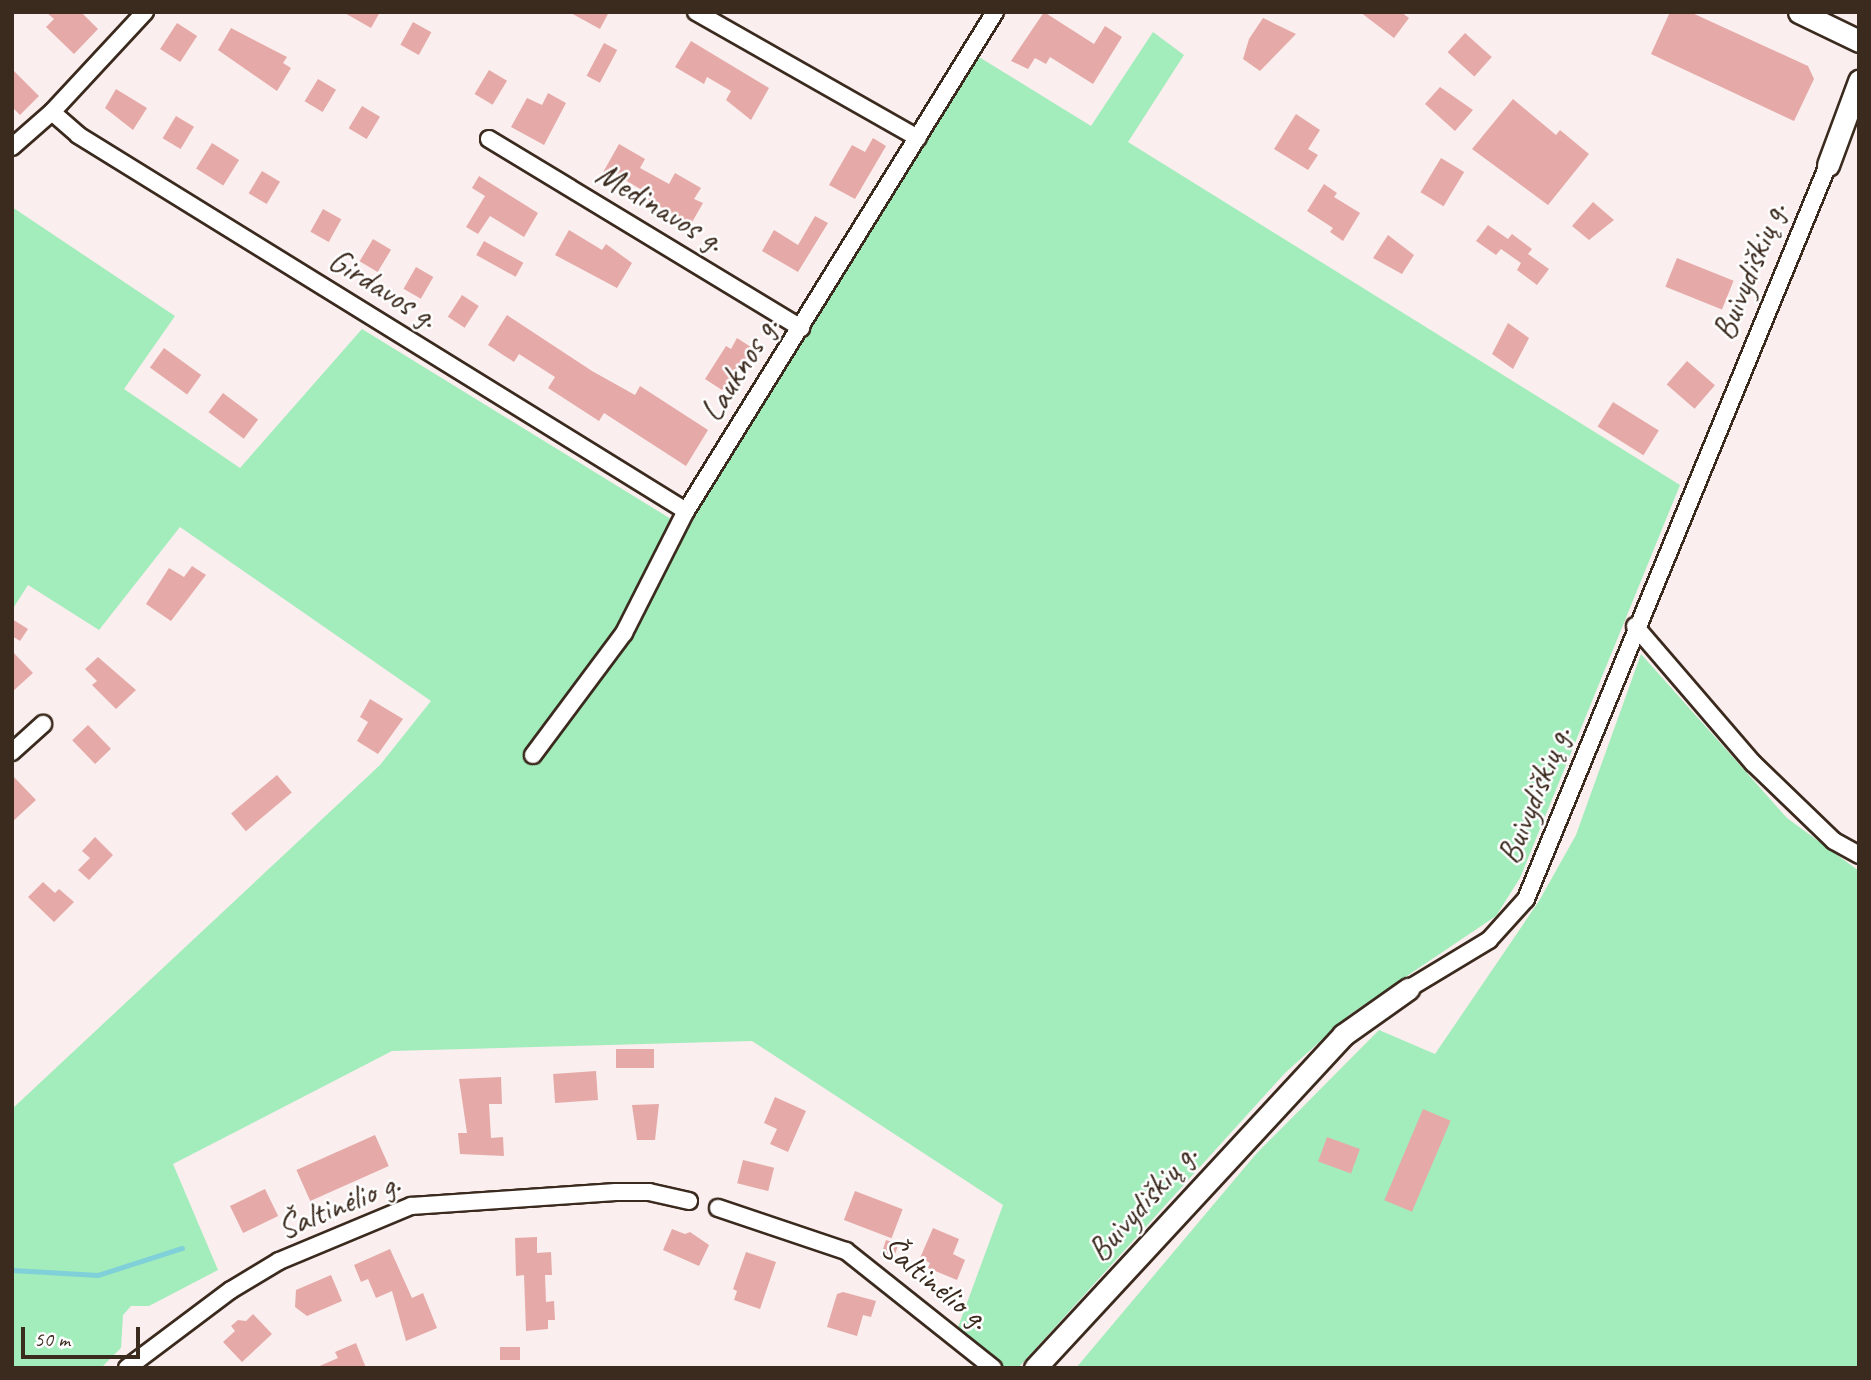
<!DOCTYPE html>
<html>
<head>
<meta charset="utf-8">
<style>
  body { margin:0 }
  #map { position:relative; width:1871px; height:1380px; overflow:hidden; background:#faeeee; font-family:Caveat,sans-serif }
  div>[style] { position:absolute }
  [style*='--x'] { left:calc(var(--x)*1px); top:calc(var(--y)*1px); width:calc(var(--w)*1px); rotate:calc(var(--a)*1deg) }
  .green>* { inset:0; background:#a3ecbb }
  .stream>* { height:4.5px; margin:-2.25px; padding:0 2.25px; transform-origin:2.25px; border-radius:2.25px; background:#7fd0d9 }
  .building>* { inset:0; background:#e5aaa8; transform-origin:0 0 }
  .roads { filter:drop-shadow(2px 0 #3b2a1e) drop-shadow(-2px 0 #3b2a1e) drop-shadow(0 2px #3b2a1e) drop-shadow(0 -2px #3b2a1e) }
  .minor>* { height:16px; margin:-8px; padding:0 8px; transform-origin:8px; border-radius:8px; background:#fff }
  .major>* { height:21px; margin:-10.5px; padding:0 10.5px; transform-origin:10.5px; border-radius:10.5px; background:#fff }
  span { translate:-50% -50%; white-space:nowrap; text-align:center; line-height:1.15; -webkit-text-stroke:5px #fff; paint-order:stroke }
  .street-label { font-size:33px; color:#3b2a1e }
  .frame { position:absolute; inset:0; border:14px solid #3b2a1e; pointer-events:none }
  .scale { position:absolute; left:21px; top:1327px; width:119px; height:32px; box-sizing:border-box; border:4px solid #3b2a1e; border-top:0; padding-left:9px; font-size:21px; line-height:24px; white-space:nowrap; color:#3b2a1e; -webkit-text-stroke:5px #fff; paint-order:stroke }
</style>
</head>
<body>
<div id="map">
  <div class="green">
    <div style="clip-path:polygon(1153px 32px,1184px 55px,1128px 142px,1680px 485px,1520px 878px,1496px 916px,1349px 1015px,1285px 1073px,1018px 1368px,1002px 1368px,957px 1330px,1003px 1205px,752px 1041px,392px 1051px,173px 1164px,218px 1270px,149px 1306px,131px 1306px,123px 1315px,121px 1348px,101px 1368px,12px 1368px,12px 1109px,380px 765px,431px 701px,180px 527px,99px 630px,28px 585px,12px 610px,12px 207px,175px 316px,124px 389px,240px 468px,362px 329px,684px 527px,979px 57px,1091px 126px)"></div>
    <div style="clip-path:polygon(1641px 654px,1787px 818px,1859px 871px,1859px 1368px,1076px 1368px,1256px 1154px,1379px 1030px,1435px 1054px,1539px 901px,1576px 835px)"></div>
  </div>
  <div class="stream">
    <div style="--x:12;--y:1270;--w:86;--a:3.3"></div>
    <div style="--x:98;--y:1275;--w:88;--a:-17.8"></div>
  </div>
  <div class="building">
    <div style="clip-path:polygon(46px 12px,81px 12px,98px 29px,74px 54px,46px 27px,54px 19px)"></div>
    <div style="clip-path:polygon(343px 12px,380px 12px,371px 28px)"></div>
    <div style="clip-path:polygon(569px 12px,609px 12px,600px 29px)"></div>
    <div style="clip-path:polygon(1044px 12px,1094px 44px,1105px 26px,1122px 37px,1093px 84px,1050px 57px,1046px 64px,1035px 58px,1028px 69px,1011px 61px)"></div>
    <div style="clip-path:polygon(1360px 12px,1401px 12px,1409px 18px,1394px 38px)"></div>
    <div style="clip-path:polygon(1670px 12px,1690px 12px,1808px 66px,1814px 79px,1794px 121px,1651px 54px)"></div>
    <div style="clip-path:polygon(1263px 18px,1296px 34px,1260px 71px,1243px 59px,1249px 39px)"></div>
    <div style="left:413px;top:22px;width:21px;height:26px;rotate:29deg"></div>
    <div style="left:177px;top:23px;width:24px;height:31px;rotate:33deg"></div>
    <div style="clip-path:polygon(231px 28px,287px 57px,283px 63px,291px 68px,277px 91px,218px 50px)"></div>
    <div style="left:1465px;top:33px;width:36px;height:26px;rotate:42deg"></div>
    <div style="clip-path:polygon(691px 41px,769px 88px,751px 120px,726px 100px,731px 91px,707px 77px,704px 84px,675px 67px)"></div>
    <div style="left:604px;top:43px;width:15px;height:37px;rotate:28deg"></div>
    <div style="clip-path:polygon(12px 69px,39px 96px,20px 115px,12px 107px)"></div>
    <div style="left:489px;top:70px;width:21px;height:28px;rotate:31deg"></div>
    <div style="left:318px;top:79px;width:21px;height:26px;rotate:31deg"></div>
    <div style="clip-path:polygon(1440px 87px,1473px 110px,1455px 131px,1425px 104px)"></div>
    <div style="clip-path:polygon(116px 89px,147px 108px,133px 130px,105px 108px)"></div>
    <div style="clip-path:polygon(548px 93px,566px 103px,544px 145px,511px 127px,527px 98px,542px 105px)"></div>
    <div style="clip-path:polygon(1513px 99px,1556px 135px,1560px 130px,1589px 154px,1548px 205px,1472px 149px)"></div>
    <div style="left:362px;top:106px;width:21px;height:26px;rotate:31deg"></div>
    <div style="clip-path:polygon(1296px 114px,1320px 130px,1308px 149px,1318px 155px,1308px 170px,1274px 149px)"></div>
    <div style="left:176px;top:116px;width:21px;height:26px;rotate:31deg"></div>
    <div style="clip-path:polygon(873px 138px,886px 146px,855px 199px,829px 185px,852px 145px,865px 152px)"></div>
    <div style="left:212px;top:143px;width:32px;height:30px;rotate:32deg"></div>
    <div style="clip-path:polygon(619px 144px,645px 159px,640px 168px,669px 184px,675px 173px,701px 188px,694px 199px,703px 203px,691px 224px,645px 198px,647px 193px,620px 177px,616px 184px,601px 176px)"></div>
    <div style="left:1441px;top:158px;width:27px;height:40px;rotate:31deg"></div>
    <div style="left:262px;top:171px;width:21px;height:26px;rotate:31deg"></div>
    <div style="clip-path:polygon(479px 176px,538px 213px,524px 237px,490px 216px,478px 234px,466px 227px,485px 196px,472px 188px)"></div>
    <div style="clip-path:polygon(1324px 184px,1337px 193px,1334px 197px,1360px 213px,1343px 241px,1330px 232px,1333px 228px,1307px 211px)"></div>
    <div style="clip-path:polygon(1593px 202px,1614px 220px,1589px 240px,1572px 226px)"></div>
    <div style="left:323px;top:209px;width:21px;height:26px;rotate:29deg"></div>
    <div style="clip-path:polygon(815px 216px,828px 223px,798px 272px,762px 251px,774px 230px,798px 245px)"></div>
    <div style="clip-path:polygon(1488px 225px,1508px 239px,1512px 234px,1532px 249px,1528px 254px,1549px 269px,1537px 285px,1517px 270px,1521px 263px,1501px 249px,1496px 255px,1476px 241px)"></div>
    <div style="clip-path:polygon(569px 230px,602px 250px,606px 244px,632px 263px,617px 288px,555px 255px)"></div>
    <div style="clip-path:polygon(1388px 235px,1414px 255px,1402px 274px,1373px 258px)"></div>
    <div style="left:373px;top:239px;width:21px;height:26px;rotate:31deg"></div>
    <div style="left:484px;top:241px;width:45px;height:16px;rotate:29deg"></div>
    <div style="left:1677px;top:258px;width:61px;height:31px;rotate:22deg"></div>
    <div style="left:416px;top:267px;width:20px;height:25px;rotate:30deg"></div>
    <div style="left:462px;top:295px;width:20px;height:26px;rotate:33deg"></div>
    <div style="clip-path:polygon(507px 315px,592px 371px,635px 395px,640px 386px,708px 430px,686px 466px,604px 413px,599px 421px,548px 388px,555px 377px,519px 354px,514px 362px,488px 345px)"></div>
    <div style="clip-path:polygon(1508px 323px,1529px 338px,1513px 369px,1492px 354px)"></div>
    <div style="clip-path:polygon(737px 338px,754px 349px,722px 390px,705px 379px,726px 346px,731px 349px)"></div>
    <div style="left:164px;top:348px;width:46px;height:24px;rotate:36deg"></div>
    <div style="left:1687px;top:361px;width:37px;height:31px;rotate:41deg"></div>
    <div style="left:223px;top:393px;width:44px;height:24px;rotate:37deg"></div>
    <div style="left:1613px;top:402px;width:54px;height:29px;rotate:32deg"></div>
    <div style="clip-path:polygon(192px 566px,206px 575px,171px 621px,146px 604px,169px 568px,184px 577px)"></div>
    <div style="clip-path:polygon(12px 619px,28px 629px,20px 641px,12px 636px)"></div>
    <div style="clip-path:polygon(12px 651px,33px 673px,12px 692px)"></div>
    <div style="clip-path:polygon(98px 657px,136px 690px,116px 709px,92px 685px,97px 681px,85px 669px)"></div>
    <div style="clip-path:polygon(370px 699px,403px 719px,378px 754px,357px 741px,368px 722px,360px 717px)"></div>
    <div style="left:88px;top:725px;width:33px;height:22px;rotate:46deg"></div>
    <div style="clip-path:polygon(12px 775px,36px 800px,12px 822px)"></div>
    <div style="left:277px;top:775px;width:23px;height:60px;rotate:50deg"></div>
    <div style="clip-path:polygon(95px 837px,113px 855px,89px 880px,78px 870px,90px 858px,82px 851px)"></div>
    <div style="clip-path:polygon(43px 882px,55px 893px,59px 889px,74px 902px,54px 922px,28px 897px)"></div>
    <div style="left:616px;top:1049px;width:38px;height:19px"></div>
    <div style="left:596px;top:1071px;width:29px;height:43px;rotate:86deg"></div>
    <div style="clip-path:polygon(501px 1077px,502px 1104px,489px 1104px,491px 1138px,503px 1137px,504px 1156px,460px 1154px,458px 1133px,467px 1133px,459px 1079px)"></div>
    <div style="clip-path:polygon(775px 1097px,806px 1111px,788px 1152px,770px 1144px,777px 1129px,764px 1123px)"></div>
    <div style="clip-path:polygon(659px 1104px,655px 1140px,637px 1140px,632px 1105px)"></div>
    <div style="left:1423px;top:1109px;width:30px;height:99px;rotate:23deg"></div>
    <div style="left:375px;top:1135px;width:34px;height:86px;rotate:66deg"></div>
    <div style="left:1327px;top:1137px;width:35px;height:26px;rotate:20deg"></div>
    <div style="left:743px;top:1160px;width:32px;height:24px;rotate:14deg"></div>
    <div style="left:265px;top:1189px;width:30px;height:39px;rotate:64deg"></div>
    <div style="left:855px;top:1191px;width:51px;height:31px;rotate:21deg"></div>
    <div style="clip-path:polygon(933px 1228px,959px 1239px,953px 1254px,965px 1260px,957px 1280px,928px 1268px,930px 1263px,920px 1258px)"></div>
    <div style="clip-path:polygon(672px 1229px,685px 1234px,690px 1232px,709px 1245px,699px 1266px,663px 1250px)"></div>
    <div style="clip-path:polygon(537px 1237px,537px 1253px,551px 1252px,552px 1275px,545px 1275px,546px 1302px,554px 1301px,555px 1320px,548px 1320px,548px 1329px,526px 1331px,524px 1275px,516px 1276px,515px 1238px)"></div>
    <div style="left:886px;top:1240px;width:13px;height:18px;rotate:18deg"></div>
    <div style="clip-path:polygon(390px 1249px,412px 1298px,423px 1293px,437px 1328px,406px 1341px,392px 1291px,376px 1298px,368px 1279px,361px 1282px,354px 1265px)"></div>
    <div style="clip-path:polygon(746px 1252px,776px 1262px,760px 1309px,734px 1300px,737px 1291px,733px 1289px)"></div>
    <div style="clip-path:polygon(331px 1275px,342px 1301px,307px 1316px,295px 1307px,296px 1290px)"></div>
    <div style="clip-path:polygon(843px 1292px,876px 1301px,871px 1317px,863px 1315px,857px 1336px,827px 1327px,837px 1294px)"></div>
    <div style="clip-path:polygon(253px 1314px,272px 1334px,242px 1362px,223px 1342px,235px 1331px,231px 1326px,238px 1320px,246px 1321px)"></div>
    <div style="clip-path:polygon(356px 1343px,366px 1368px,315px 1368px,338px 1358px,335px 1352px)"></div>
    <div style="left:500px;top:1347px;width:20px;height:13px"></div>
  </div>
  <div class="roads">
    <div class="minor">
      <div style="--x:696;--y:12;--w:255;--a:29.6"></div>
      <div style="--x:52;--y:112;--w:35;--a:41"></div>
      <div style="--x:78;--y:135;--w:715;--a:31.73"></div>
      <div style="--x:489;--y:139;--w:365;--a:31.2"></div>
      <div style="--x:12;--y:147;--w:53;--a:-41.2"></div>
      <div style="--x:52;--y:112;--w:137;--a:-47.1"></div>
      <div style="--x:1635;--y:626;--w:181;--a:49.3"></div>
      <div style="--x:1753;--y:763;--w:112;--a:43.9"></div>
      <div style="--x:1834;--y:841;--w:29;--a:29"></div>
      <div style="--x:12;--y:752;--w:42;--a:-42.1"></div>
      <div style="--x:533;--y:755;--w:152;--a:-53.3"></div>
      <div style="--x:624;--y:633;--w:137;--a:-63.1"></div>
      <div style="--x:686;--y:511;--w:587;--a:-58.23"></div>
      <div style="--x:1408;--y:989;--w:95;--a:-31.2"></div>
      <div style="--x:1489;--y:940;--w:55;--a:-47.9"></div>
      <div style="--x:1526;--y:899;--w:794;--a:-67.64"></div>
      <div style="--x:718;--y:1208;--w:135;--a:18.6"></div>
      <div style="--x:846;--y:1251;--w:188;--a:38.5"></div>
      <div style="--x:127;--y:1368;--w:130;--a:-36.9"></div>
      <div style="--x:231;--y:1290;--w:56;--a:-31.1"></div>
      <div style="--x:279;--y:1261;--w:143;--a:-22.6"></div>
      <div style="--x:411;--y:1206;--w:205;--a:-3.9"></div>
      <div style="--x:616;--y:1192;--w:33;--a:0"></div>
      <div style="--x:649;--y:1192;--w:41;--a:12.7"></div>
    </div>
    <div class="major">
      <div style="--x:1799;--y:12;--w:67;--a:25.8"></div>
      <div style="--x:1828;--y:165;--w:90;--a:-69.7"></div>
      <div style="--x:1035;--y:1368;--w:454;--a:-47.2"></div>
      <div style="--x:1343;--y:1035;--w:80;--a:-35.3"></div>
    </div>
  </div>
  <div class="street-label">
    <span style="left:660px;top:208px;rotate:31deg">Medinavos g.</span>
    <span style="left:1750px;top:271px;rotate:-68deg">Buivydiškių g.</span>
    <span style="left:383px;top:289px;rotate:32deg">Girdavos g.</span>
    <span style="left:740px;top:369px;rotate:-58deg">Lauknos g.</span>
    <span style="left:1535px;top:795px;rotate:-68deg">Buivydiškių g.</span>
    <span style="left:1143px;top:1203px;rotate:-48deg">Buivydiškių g.</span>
    <span style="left:339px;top:1206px;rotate:-22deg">Šaltinėlio g.</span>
    <span style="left:935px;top:1283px;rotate:39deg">Šaltinėlio g.</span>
  </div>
  <div class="frame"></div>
  <div class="scale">50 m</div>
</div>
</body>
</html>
